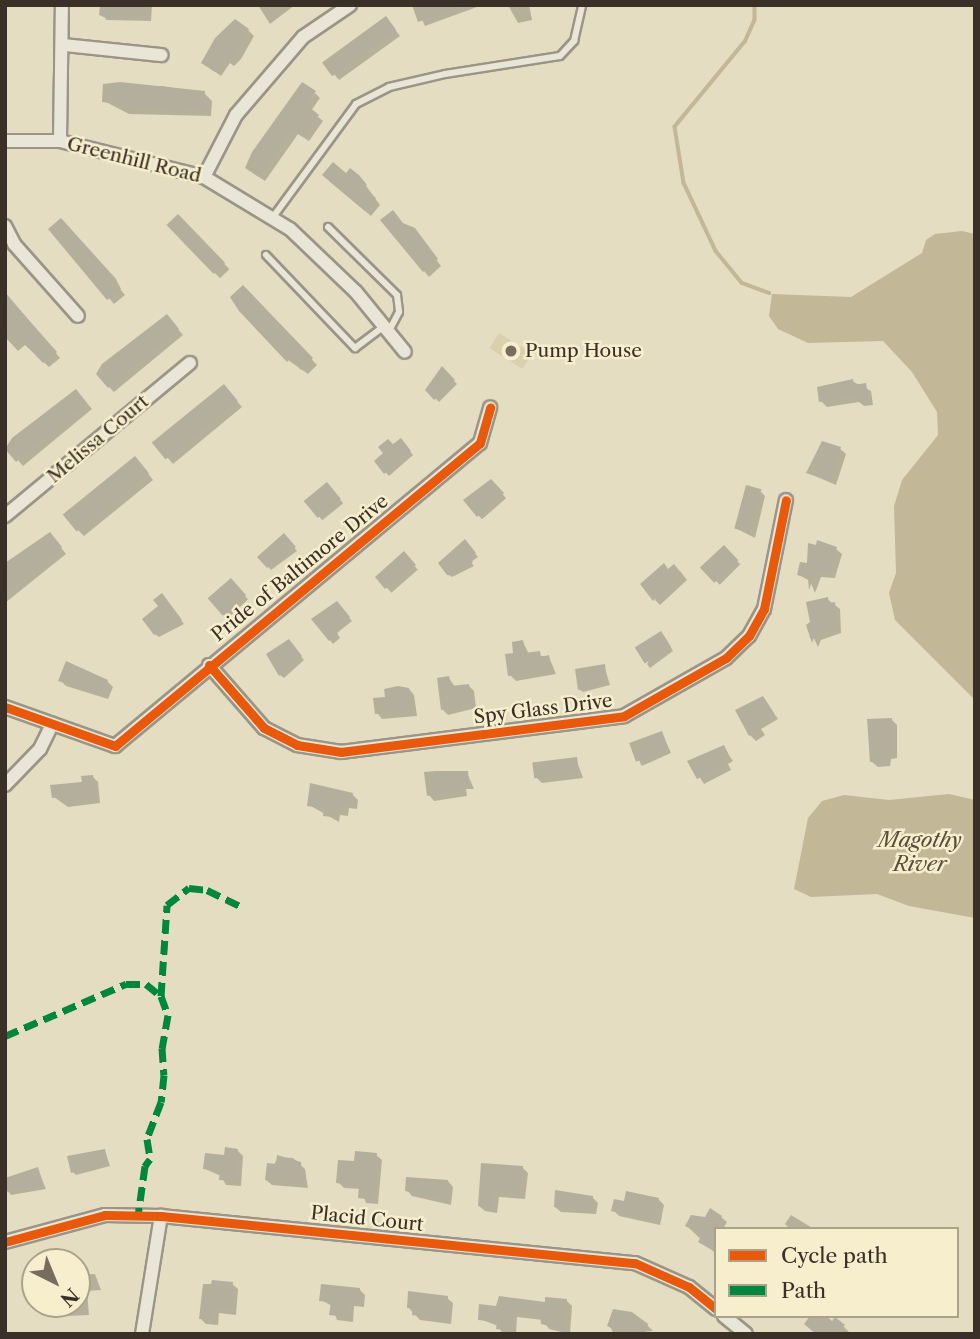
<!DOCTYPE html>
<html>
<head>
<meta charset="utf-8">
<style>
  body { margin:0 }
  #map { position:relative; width:980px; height:1339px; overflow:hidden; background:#e4ddc2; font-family:"Libre Caslon Text",serif }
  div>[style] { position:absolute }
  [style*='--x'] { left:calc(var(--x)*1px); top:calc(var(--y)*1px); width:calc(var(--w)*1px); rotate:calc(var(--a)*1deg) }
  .green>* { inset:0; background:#dbd0ad; transform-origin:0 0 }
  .water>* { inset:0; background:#c2b796 }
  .shadow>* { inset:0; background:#0003; transform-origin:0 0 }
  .stream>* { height:3.5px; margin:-1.75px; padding:0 1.75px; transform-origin:1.75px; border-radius:1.75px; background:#c2b796 }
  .building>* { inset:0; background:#b4ae9d; transform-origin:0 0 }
  .roads { filter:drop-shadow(2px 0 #9a9586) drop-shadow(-2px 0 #9a9586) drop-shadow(0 2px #9a9586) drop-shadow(0 -2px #9a9586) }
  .lane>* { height:6px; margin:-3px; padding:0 3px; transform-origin:3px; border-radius:3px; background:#e9e6d7 }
  .street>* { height:12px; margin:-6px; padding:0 6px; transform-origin:6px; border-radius:6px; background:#e9e6d7 }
  .quiet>* { height:7px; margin-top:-3.5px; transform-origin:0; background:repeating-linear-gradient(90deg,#00873e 0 14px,transparent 0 21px) }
  .cycleway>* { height:9px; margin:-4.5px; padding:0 4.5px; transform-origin:4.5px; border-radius:4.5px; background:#e8590c }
  .dots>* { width:19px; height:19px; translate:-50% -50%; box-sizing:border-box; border:4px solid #f7eece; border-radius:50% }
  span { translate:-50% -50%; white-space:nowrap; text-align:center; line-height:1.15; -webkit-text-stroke:5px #f7eece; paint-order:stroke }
  .street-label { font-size:19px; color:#3a3027 }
  .poi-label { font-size:19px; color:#3a3027 }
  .left { translate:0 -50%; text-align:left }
  .water-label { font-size:21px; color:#584e3e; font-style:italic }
  .frame { position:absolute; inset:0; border:7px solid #3a3027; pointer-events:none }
  .legend { position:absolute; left:714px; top:1227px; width:245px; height:91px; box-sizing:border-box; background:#f7eece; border:2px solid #aba28b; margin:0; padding:9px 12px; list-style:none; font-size:21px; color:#3a3027 }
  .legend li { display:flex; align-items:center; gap:14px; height:35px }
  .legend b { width:35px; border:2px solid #aba28b }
  .north { position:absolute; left:21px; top:1248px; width:70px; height:70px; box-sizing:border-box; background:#f7eece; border:2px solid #aba28b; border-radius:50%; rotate:137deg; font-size:19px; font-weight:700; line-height:28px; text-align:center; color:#3a3027 }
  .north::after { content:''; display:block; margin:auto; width:24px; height:32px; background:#766d5d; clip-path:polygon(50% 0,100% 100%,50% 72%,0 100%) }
</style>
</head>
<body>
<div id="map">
  <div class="green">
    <div style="left:499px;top:333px;width:39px;height:18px;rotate:32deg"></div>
  </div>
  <div class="water">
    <div style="clip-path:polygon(962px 231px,975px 234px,975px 700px,895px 620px,889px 593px,896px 573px,894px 506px,902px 480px,938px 435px,937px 412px,912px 372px,883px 341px,808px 343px,778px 329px,769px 316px,772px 294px,851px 297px,922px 253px,926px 240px,935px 234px)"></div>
    <div style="clip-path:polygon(949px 794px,975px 800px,975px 918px,909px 906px,877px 894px,811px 897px,794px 889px,808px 818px,822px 801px,844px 795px,889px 800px)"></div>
  </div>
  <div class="shadow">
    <div style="clip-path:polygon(101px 5px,152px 5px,151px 21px,106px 20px)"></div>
    <div style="clip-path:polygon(258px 5px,295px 5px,270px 24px)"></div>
    <div style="clip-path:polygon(415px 5px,476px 5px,477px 7px,425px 26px)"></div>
    <div style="clip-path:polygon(508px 5px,529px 5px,532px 20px,518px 23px)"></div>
    <div style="clip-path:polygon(391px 24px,400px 36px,339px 80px,325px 63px)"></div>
    <div style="clip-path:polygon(248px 30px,254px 36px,241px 59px,234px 66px,230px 63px,221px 76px,203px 63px)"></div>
    <div style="clip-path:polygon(105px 86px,162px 86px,204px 93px,212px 101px,211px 116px,129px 114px,104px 101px)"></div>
    <div style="clip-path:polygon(315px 93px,320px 98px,311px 111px,323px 121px,309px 141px,298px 134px,265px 181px,253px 173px)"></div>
    <div style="clip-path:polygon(347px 175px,364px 183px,380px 205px,371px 216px,329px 181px)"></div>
    <div style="left:178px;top:216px;width:74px;height:13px;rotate:46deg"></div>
    <div style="clip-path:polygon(383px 221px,416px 232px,441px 266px,429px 277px)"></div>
    <div style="clip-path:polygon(67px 225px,125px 295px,114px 304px,50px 229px)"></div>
    <div style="clip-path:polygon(243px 288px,317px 365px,308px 374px,288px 360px)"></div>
    <div style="clip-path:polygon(5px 292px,60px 358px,49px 367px,25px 345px,18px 351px,5px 337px)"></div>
    <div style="clip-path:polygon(172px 322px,183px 335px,114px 392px,109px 387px)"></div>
    <div style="clip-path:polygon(442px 369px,457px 384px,439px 402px,427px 390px)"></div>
    <div style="clip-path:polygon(852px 381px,871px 391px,873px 405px,864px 406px,859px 402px,827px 407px,821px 401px)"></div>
    <div style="clip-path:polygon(229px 392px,242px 407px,173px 464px,156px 444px)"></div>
    <div style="clip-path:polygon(81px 396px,92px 409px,23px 466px,7px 448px)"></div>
    <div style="left:400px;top:440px;width:20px;height:32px;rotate:49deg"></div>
    <div style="clip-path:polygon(840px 449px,846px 454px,836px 485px,808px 473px)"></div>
    <div style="clip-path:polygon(141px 464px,153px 480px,84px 536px,78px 530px)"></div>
    <div style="left:491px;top:481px;width:23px;height:32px;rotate:49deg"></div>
    <div style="left:330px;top:487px;width:21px;height:27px;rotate:51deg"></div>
    <div style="clip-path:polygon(760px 491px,765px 496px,755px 538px,737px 529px)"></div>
    <div style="clip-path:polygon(287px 539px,297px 551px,271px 570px,260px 557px)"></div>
    <div style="clip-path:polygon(55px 540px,66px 554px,5px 603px,5px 567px)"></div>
    <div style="clip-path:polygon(468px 545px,478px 557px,471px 562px,474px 566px,452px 577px,449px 574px)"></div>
    <div style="left:724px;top:548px;width:23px;height:29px;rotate:45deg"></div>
    <div style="clip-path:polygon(836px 549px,842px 554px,835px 578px,821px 577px,815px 593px,810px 581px,799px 575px)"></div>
    <div style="left:404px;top:554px;width:21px;height:35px;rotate:49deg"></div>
    <div style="clip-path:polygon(668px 571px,680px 571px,687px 580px,660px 605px,655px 600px)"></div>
    <div style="left:231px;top:581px;width:25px;height:28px;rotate:47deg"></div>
    <div style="clip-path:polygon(165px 599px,184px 624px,159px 637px,155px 634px)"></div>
    <div style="clip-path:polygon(827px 599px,840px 609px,841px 633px,821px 640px,818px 647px,808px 626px)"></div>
    <div style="clip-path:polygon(340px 607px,352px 621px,337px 633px,340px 638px,333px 644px,314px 620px)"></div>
    <div style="clip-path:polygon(664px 636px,673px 651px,650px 668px,647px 664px)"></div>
    <div style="clip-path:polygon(523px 642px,529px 654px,549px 657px,556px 674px,516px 681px,510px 675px)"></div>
    <div style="clip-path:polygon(292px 645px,304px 660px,284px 678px,280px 675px)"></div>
    <div style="clip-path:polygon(67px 664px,107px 681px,113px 687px,108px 699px,66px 686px,60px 680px)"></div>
    <div style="clip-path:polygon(604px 665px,610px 685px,583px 692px,579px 689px)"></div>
    <div style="clip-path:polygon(449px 678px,455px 687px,468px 685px,474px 691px,476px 708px,448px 715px,442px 709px)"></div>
    <div style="clip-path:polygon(409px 689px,414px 695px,417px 716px,382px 719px,377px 713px,387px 698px)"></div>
    <div style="clip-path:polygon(763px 698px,778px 719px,761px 729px,765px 735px,756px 741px,750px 735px)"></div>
    <div style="clip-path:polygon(891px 719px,897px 725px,897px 758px,891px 759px,890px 766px,878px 767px,872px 762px)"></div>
    <div style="left:662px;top:733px;width:22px;height:32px;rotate:66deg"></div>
    <div style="clip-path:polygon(723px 747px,733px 761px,728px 764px,731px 770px,704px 784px,690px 762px)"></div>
    <div style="clip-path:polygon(576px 759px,583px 778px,542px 783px,536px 777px)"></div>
    <div style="clip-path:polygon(467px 773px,474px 789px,466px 789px,467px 796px,434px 801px,429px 795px)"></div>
    <div style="clip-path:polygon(92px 776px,98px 782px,100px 803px,68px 807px,54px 797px)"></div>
    <div style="clip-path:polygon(352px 794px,358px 800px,357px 809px,349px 808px,348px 816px,340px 815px,339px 822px,309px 805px)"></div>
    <div style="clip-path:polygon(237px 1150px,243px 1156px,241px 1186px,226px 1185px,221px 1176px,205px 1169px)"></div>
    <div style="clip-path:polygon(105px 1151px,110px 1166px,76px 1175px,73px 1172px)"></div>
    <div style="clip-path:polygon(376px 1155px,382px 1160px,378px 1204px,366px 1203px,361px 1189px,344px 1188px,338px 1182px,356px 1163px)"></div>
    <div style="clip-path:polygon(278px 1157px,293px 1158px,305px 1169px,308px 1188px,272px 1185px,266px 1180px)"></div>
    <div style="clip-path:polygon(483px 1165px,522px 1167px,528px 1173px,525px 1199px,499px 1197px,497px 1213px,485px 1211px,479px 1206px)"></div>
    <div style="clip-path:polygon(37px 1169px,46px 1189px,11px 1195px,8px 1191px)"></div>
    <div style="clip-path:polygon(448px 1181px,453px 1187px,451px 1205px,412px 1196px,407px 1190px)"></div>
    <div style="clip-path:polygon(592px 1197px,598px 1203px,596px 1214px,561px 1212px,555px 1207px)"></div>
    <div style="clip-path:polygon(658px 1199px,664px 1205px,660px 1225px,619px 1216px,613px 1210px,625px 1203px)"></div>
    <div style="clip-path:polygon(791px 1215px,814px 1229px,790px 1229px,785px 1224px)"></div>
    <div style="clip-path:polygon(721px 1217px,727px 1222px,723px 1229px,716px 1229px,716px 1254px,687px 1226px)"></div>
    <div style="clip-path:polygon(95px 1274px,101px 1290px,87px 1291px,89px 1315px,68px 1316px,62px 1304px,77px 1304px,77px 1275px)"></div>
    <div style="clip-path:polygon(232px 1284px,238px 1289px,236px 1315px,219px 1313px,218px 1325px,206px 1324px,201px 1319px)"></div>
    <div style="clip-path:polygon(360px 1290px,365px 1295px,364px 1307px,354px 1306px,353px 1322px,337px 1320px,332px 1306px,321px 1300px)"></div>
    <div style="clip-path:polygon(447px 1298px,453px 1303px,451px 1324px,420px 1320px,408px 1307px)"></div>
    <div style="clip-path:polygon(566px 1300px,572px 1306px,570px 1334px,549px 1329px,543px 1320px,517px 1317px,516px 1334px,503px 1334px,498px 1326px,480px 1319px,497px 1308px)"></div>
    <div style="clip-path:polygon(832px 1324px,843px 1326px,849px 1332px,817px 1334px)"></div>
    <div style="clip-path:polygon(609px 1325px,647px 1325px,653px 1331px,614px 1334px)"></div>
  </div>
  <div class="stream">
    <div style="--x:755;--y:5;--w:15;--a:90"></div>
    <div style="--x:755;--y:20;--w:24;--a:114"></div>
    <div style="--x:745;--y:42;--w:110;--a:129.5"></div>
    <div style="--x:675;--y:127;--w:57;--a:80.9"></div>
    <div style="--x:684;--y:183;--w:75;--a:64.8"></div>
    <div style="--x:716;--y:251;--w:41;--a:50.9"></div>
    <div style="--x:742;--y:283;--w:29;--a:20"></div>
  </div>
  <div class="building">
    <div style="clip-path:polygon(100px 5px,146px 5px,146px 16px,106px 18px,99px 15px)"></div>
    <div style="clip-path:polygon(412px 5px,466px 5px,466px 6px,418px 22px)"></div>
    <div style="left:386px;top:16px;width:17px;height:79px;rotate:54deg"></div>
    <div style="clip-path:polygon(235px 19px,249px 29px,236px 53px,228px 62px,224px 59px,215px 72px,201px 63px,215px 38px)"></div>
    <div style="clip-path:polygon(120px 82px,205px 91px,204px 109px,177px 111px,102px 102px,103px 84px)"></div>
    <div style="clip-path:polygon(302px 82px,316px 91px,307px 105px,319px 115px,303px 137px,292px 130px,259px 177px,245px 168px,252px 152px)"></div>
    <div style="clip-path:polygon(333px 162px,346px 173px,350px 168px,359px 175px,367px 185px,364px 188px,376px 198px,365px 211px,322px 175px)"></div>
    <div style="clip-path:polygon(393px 210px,403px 223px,415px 228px,438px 259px,423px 272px,380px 220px)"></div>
    <div style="left:178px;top:214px;width:68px;height:16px;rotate:46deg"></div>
    <div style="clip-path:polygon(61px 218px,116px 279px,121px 289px,107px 300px,48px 229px)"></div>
    <div style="clip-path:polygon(243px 285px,313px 358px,301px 370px,290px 358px,287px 362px,239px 311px,230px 297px)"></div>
    <div style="clip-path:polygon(5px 293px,57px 352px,43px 363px,5px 323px)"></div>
    <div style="clip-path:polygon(167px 314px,179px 329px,108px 388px,96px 374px,102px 364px)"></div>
    <div style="clip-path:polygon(442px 366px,455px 380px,434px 400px,425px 390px)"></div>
    <div style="clip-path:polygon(853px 379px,854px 385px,866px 383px,869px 400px,857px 402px,856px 396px,819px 402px,817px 387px)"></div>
    <div style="left:224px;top:384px;width:22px;height:93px;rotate:51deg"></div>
    <div style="clip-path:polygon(76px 389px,87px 403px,16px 462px,5px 449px,12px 438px)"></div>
    <div style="clip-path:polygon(401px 438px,411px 451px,384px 474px,374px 461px,383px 453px,378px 447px,388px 439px,393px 444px)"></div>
    <div style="clip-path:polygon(822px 441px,841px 447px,830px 481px,806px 473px)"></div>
    <div style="left:135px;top:456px;width:22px;height:93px;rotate:51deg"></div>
    <div style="clip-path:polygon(491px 479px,504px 493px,477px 517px,463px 500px)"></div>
    <div style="left:327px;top:482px;width:22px;height:30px;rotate:51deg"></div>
    <div style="left:746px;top:485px;width:16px;height:45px;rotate:15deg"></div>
    <div style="clip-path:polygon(50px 532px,62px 547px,5px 594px,5px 563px)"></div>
    <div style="clip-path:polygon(284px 533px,296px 547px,267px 568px,257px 557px)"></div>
    <div style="clip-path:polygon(465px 539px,476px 553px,469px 558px,473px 562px,454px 576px,447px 575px,438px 563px)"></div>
    <div style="clip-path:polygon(817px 540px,837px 547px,829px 573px,815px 572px,809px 590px,808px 578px,797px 575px,800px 562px,807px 563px,808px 543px,816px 545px)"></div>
    <div style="left:724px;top:545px;width:21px;height:33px;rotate:47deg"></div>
    <div style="clip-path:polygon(404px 551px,416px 565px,385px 589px,375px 577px)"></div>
    <div style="clip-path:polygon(664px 563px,668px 569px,674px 564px,682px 574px,653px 601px,640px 584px)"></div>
    <div style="left:231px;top:578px;width:23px;height:31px;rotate:49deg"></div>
    <div style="clip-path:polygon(162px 593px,182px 620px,154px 635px,142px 619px,158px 606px,153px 600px)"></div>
    <div style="clip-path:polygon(828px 597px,829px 603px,835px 602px,837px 627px,815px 635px,812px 643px,806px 625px,810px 622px,806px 602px)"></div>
    <div style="clip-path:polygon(337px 601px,350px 617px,335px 629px,338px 634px,329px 641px,311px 619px)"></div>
    <div style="left:661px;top:631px;width:19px;height:31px;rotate:58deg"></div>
    <div style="clip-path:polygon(289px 639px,302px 656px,279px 676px,266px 654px)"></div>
    <div style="clip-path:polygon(523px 640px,525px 653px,540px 651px,541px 657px,549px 655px,551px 669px,508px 676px,505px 654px,513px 653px,512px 642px)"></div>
    <div style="clip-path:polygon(66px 661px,108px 680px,102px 694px,58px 681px)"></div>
    <div style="clip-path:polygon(605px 664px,607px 682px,578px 690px,575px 669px)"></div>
    <div style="clip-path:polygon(449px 676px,451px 686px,469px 684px,472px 703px,441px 710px,437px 678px)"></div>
    <div style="clip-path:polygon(398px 686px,409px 688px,412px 711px,375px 714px,373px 698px,385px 697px,384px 689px)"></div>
    <div style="clip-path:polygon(763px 696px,774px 713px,757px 723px,761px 729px,749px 736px,735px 710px)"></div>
    <div style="clip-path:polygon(892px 718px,893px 753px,886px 754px,886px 761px,870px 762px,867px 719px)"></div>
    <div style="left:662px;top:731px;width:20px;height:35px;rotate:70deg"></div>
    <div style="clip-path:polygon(724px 745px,729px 755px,723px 758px,726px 764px,697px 779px,687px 761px)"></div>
    <div style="left:577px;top:757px;width:16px;height:45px;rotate:83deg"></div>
    <div style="clip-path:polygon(436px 771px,468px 771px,469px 783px,461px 784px,462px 790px,427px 796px,424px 772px)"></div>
    <div style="clip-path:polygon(93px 775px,96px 798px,61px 802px,60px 797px,52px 798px,50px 785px,82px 782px,81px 776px)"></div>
    <div style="clip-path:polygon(310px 783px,353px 793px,352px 804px,344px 803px,342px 811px,334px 810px,333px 817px,323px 816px,324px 808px,307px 806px)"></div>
    <div style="clip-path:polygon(225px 1147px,238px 1149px,236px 1181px,219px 1180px,220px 1171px,203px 1169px,205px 1153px,224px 1155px)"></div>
    <div style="clip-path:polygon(105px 1149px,108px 1163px,71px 1173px,67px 1156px)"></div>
    <div style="clip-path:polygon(355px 1151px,377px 1153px,373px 1200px,358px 1198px,359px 1185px,336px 1183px,338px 1160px,354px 1161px)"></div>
    <div style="clip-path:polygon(277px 1155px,301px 1162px,302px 1183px,265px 1180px,267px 1163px,276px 1164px)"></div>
    <div style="clip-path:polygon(481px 1163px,523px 1166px,520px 1194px,494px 1192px,492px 1208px,478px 1206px)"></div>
    <div style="clip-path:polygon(38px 1167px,44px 1186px,5px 1192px,5px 1178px)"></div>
    <div style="clip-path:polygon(406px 1177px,448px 1180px,446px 1200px,405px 1191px)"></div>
    <div style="clip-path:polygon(555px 1190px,593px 1196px,591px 1210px,554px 1207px)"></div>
    <div style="clip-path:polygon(626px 1191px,659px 1198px,655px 1221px,611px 1211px,614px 1199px,624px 1201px)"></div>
    <div style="clip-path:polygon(710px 1208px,722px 1216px,712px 1250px,698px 1242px,702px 1235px,685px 1226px,691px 1215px,705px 1217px)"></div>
    <div style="clip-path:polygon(212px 1280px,233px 1282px,231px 1310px,214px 1309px,213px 1320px,199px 1319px,203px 1284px,211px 1284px)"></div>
    <div style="clip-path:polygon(321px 1284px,360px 1288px,359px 1302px,349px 1301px,348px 1317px,329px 1315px,331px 1302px,319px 1301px)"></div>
    <div style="clip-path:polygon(408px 1291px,448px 1296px,446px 1320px,412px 1315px,413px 1308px,407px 1308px)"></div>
    <div style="clip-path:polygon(499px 1296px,545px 1302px,545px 1297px,567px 1299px,565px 1330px,541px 1324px,540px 1314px,512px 1313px,510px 1331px,496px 1329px,497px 1322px,478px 1320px,479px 1304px,496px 1306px)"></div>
    <div style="clip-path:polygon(613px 1309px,632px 1312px,648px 1324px,645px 1334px,612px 1334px,614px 1329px,607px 1326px)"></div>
    <div style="clip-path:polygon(810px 1316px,826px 1316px,832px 1321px,835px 1317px,845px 1325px,837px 1334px,816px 1334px,804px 1324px)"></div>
  </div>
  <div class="roads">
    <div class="lane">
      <div style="--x:273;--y:217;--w:140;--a:-53.7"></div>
      <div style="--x:356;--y:104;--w:37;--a:-27"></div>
      <div style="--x:389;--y:87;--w:57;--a:-13.1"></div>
      <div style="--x:445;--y:74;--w:116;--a:-8.9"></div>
      <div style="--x:560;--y:56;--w:21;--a:-47"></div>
      <div style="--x:574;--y:41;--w:37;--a:-77"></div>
      <div style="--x:328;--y:227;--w:97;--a:44.6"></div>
      <div style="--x:397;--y:295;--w:17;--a:83"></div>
      <div style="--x:399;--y:312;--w:21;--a:118"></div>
      <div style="--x:266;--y:255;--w:129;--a:46.3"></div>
      <div style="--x:355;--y:348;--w:36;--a:-37"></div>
    </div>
    <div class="street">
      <div style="--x:64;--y:45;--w:98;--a:5.9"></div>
      <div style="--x:5;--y:141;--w:55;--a:0"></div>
      <div style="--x:60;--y:141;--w:148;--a:14"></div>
      <div style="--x:204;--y:177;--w:100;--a:31.2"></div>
      <div style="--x:290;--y:229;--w:91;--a:43.7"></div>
      <div style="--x:356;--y:292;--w:77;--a:50.8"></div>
      <div style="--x:60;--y:141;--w:136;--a:-89.2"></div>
      <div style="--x:204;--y:177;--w:70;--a:-62.7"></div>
      <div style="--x:236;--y:115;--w:103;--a:-49.3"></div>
      <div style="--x:303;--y:37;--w:57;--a:-34.2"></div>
      <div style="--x:5;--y:226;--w:20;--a:63"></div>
      <div style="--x:14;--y:244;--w:96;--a:48.4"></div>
      <div style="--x:5;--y:516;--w:240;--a:-39.6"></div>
      <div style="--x:209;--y:665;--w:84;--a:48.9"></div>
      <div style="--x:264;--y:728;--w:37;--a:27"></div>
      <div style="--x:297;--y:745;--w:45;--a:9"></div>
      <div style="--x:341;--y:752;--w:285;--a:-7.2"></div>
      <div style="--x:624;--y:716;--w:117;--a:-29.6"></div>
      <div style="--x:726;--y:658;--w:32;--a:-44"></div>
      <div style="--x:749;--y:636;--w:31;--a:-61"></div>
      <div style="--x:764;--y:609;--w:111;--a:-78.6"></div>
      <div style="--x:5;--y:707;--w:117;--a:19.5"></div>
      <div style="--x:115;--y:746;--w:474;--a:-39.7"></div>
      <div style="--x:480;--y:443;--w:37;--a:-74"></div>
      <div style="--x:5;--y:785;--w:50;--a:-45.8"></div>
      <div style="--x:40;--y:749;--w:28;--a:-64"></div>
      <div style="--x:5;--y:1242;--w:104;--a:-15.1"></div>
      <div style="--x:105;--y:1215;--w:56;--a:1"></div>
      <div style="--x:161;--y:1216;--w:476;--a:5.7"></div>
      <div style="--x:635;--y:1263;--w:59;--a:24"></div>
      <div style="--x:689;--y:1287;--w:35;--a:39"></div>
      <div style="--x:724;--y:1316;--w:28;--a:39"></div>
      <div style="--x:142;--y:1334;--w:120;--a:-80.9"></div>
    </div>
  </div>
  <div class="quiet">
    <div style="--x:161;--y:996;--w:91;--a:-86.2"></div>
    <div style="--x:167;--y:905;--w:28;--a:-38"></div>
    <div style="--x:189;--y:888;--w:18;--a:6"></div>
    <div style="--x:207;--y:890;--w:41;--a:25.9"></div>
    <div style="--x:5;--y:1036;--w:132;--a:-23.3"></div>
    <div style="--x:126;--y:984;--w:20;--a:0"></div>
    <div style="--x:146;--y:984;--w:19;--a:39"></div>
    <div style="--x:161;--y:996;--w:20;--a:70"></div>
    <div style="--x:168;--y:1015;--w:34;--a:100"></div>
    <div style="--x:162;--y:1048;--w:27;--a:86"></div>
    <div style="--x:164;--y:1075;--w:27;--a:96"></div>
    <div style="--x:161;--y:1102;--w:40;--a:111"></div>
    <div style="--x:147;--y:1139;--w:20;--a:81"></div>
    <div style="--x:150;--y:1159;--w:9;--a:126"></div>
    <div style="--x:145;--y:1166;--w:50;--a:98"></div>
  </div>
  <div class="cycleway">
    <div style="--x:209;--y:665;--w:84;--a:48.9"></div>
    <div style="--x:264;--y:728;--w:37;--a:27"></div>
    <div style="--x:297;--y:745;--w:45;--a:9"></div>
    <div style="--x:341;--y:752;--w:285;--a:-7.2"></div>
    <div style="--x:624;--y:716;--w:117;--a:-29.6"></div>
    <div style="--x:726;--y:658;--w:32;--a:-44"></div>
    <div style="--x:749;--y:636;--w:31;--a:-61"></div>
    <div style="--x:764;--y:609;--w:111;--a:-78.6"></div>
    <div style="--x:5;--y:707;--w:117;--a:19.5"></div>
    <div style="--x:115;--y:746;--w:474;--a:-39.7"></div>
    <div style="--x:480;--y:443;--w:37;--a:-74"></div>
    <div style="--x:5;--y:1242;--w:104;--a:-15.1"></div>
    <div style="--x:105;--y:1215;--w:56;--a:1"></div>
    <div style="--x:161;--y:1216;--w:476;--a:5.7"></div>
    <div style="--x:635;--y:1263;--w:59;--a:24"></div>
    <div style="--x:689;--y:1287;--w:35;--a:39"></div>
  </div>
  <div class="dots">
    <div style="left:511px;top:351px;background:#766d5d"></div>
  </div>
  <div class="street-label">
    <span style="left:134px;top:160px;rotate:14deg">Greenhill Road</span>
    <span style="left:98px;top:439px;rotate:-40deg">Melissa Court</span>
    <span style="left:300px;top:568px;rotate:-39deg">Pride of Baltimore Drive</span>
    <span style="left:543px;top:709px;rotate:-7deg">Spy Glass Drive</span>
    <span style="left:367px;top:1219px;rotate:6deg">Placid Court</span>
  </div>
  <div class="poi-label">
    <span class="left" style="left:525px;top:351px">Pump House</span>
  </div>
  <div class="water-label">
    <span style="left:920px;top:852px">Magothy<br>River</span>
  </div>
  <div class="frame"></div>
  <ul class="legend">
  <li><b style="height:9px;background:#e8590c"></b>Cycle path</li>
  <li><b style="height:9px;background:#00873e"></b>Path</li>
  </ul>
  <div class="north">N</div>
</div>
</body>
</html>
